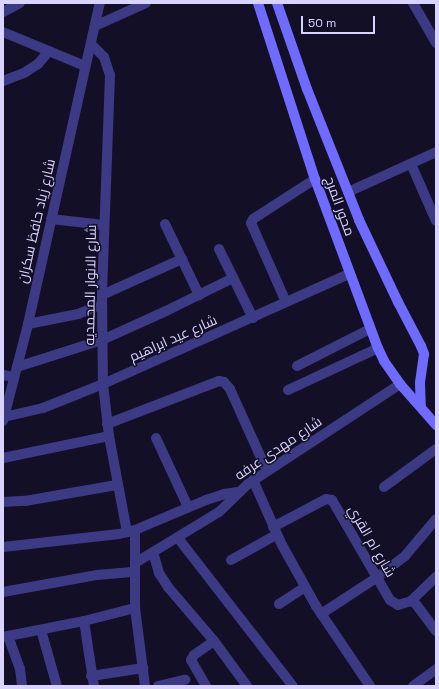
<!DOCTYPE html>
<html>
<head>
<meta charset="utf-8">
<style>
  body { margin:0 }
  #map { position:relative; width:439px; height:689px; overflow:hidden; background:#130f26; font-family:"Space Grotesk",Cairo,sans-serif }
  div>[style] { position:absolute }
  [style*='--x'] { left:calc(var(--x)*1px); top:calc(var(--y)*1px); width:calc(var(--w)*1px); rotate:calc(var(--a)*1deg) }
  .minor>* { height:10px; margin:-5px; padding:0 5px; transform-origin:5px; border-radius:5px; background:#3d3a85 }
  .secondary>* { height:10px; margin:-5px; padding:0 5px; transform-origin:5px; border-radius:5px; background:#6f6bff }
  span { translate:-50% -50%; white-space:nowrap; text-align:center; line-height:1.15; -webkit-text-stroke:3px #130f26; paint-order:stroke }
  .street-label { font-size:14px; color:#d9d4ff }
  .frame { position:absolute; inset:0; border:4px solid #d9d4ff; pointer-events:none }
  .scale { position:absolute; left:301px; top:16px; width:74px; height:18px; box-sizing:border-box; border:2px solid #d9d4ff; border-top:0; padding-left:5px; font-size:12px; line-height:14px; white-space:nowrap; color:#d9d4ff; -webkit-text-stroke:3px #130f26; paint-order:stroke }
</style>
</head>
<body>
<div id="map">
  <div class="minor">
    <div style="--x:413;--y:3;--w:46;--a:60.1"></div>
    <div style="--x:3;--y:12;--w:19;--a:-28"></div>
    <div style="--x:95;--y:26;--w:56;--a:-24.3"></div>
    <div style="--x:3;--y:32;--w:89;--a:22.5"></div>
    <div style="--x:91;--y:44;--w:18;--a:45"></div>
    <div style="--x:104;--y:57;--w:19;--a:72"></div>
    <div style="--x:110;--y:75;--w:220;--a:92.1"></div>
    <div style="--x:102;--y:295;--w:89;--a:89.4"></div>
    <div style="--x:103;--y:384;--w:52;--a:83.4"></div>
    <div style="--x:109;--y:436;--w:98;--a:79.4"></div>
    <div style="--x:3;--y:81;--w:22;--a:-21"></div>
    <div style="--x:24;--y:73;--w:17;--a:-33"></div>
    <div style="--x:38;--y:64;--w:17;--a:-50"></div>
    <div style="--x:411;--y:164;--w:62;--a:66.3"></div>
    <div style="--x:348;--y:192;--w:97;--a:-24.4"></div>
    <div style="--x:51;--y:219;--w:53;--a:6.5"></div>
    <div style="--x:165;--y:224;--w:79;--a:64.4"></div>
    <div style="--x:219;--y:249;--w:77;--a:63.8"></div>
    <div style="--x:102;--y:295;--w:88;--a:-24.2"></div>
    <div style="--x:286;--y:302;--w:86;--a:-113.9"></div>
    <div style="--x:251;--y:223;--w:4;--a:-63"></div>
    <div style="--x:253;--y:219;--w:74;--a:-32.8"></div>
    <div style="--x:28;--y:324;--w:51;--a:-11.3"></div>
    <div style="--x:78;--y:314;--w:26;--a:-21"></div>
    <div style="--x:297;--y:366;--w:82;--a:-26.9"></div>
    <div style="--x:17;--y:367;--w:89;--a:-17.6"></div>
    <div style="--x:102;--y:340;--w:70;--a:-24.4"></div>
    <div style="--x:166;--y:311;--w:75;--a:-26.2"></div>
    <div style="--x:3;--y:375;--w:11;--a:10"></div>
    <div style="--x:288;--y:390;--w:99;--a:-25"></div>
    <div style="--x:4;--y:417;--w:40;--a:-13"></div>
    <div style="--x:43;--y:408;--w:65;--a:-21.8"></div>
    <div style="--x:103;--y:384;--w:269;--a:-24.1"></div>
    <div style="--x:3;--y:421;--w:100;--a:-75.5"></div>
    <div style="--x:28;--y:324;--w:329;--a:-77.4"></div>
    <div style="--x:107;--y:424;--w:120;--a:-21"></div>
    <div style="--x:219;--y:381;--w:5;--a:11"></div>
    <div style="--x:224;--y:382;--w:9;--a:49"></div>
    <div style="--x:230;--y:389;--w:90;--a:65.7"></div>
    <div style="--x:156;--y:438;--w:76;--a:65.1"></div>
    <div style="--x:3;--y:458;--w:108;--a:-11.7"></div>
    <div style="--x:253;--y:480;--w:71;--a:66"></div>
    <div style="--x:282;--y:545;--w:70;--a:60.9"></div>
    <div style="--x:316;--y:606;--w:97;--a:56"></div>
    <div style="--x:384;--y:487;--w:64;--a:-36.2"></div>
    <div style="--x:3;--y:502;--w:22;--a:-3"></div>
    <div style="--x:25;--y:501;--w:93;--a:-9.9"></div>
    <div style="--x:273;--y:527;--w:60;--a:-27.8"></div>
    <div style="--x:326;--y:499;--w:6;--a:9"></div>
    <div style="--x:332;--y:500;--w:116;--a:59.9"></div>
    <div style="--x:390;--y:600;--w:9;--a:32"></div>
    <div style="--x:398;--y:605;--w:14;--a:-17"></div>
    <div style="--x:411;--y:601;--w:4;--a:27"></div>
    <div style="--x:415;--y:603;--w:35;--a:53"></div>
    <div style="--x:135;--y:530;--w:78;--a:90"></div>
    <div style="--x:135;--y:608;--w:79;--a:82.7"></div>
    <div style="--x:178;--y:538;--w:187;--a:52.2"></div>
    <div style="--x:3;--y:547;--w:117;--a:-6.4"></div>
    <div style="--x:119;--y:534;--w:16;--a:-14"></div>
    <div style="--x:135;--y:530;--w:77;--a:-22.9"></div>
    <div style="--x:206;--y:500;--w:19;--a:-18"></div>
    <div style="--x:224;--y:494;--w:14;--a:-8"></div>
    <div style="--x:153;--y:552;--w:22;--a:74"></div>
    <div style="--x:159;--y:573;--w:17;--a:57"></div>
    <div style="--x:168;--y:587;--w:71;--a:49.6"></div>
    <div style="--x:214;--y:641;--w:56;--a:53.7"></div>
    <div style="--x:231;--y:560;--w:51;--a:-29.1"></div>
    <div style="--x:135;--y:563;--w:98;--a:-31.3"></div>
    <div style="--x:219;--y:512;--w:40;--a:-44"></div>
    <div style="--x:248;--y:484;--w:182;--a:-33.3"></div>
    <div style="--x:3;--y:592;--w:96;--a:-10.3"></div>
    <div style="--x:97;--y:575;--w:38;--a:-5"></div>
    <div style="--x:411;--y:601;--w:35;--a:-44"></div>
    <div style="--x:279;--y:604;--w:31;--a:-33"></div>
    <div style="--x:321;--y:614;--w:66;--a:-33.2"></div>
    <div style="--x:376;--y:578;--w:36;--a:-37"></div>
    <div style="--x:405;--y:556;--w:48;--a:-50"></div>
    <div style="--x:84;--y:621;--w:66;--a:81.3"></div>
    <div style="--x:41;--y:630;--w:58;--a:74.1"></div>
    <div style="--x:8;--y:636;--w:35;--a:70"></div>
    <div style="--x:20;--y:669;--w:17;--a:83"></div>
    <div style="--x:3;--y:637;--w:83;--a:-11.2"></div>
    <div style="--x:84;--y:621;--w:53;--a:-14.3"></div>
    <div style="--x:91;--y:676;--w:53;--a:-8.7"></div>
    <div style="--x:158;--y:686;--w:28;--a:-13"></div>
    <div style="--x:206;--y:686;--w:30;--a:-120"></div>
    <div style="--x:191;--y:660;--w:6;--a:-59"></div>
    <div style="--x:194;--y:655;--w:24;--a:-35"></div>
    <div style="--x:413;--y:686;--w:29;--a:-36"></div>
  </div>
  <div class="secondary">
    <div style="--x:258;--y:3;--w:185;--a:72.1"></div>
    <div style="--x:315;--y:179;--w:180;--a:69.6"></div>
    <div style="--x:378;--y:348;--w:14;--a:65"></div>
    <div style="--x:384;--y:361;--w:28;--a:55"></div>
    <div style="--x:400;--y:384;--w:55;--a:48.7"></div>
    <div style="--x:277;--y:3;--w:91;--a:70.8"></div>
    <div style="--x:307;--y:89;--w:141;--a:68.3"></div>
    <div style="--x:359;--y:220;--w:91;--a:64.6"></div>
    <div style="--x:398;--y:302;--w:50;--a:62.4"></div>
    <div style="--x:421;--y:346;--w:9;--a:69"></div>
    <div style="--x:424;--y:354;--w:29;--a:98"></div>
    <div style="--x:420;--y:383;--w:23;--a:88"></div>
  </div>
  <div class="street-label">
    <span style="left:340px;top:206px;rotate:70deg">محور المرج</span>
    <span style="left:36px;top:221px;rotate:-77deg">شارع زياد حافظ سكران</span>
    <span style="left:90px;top:285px;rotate:-89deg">شارع الانوار المحمديه</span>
    <span style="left:173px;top:338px;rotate:-24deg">شارع عيد ابراهيم</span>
    <span style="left:278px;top:448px;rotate:-34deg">شارع مهدى عرفه</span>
    <span style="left:372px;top:541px;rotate:60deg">شارع ام القري</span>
  </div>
  <div class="frame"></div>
  <div class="scale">50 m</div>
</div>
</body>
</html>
